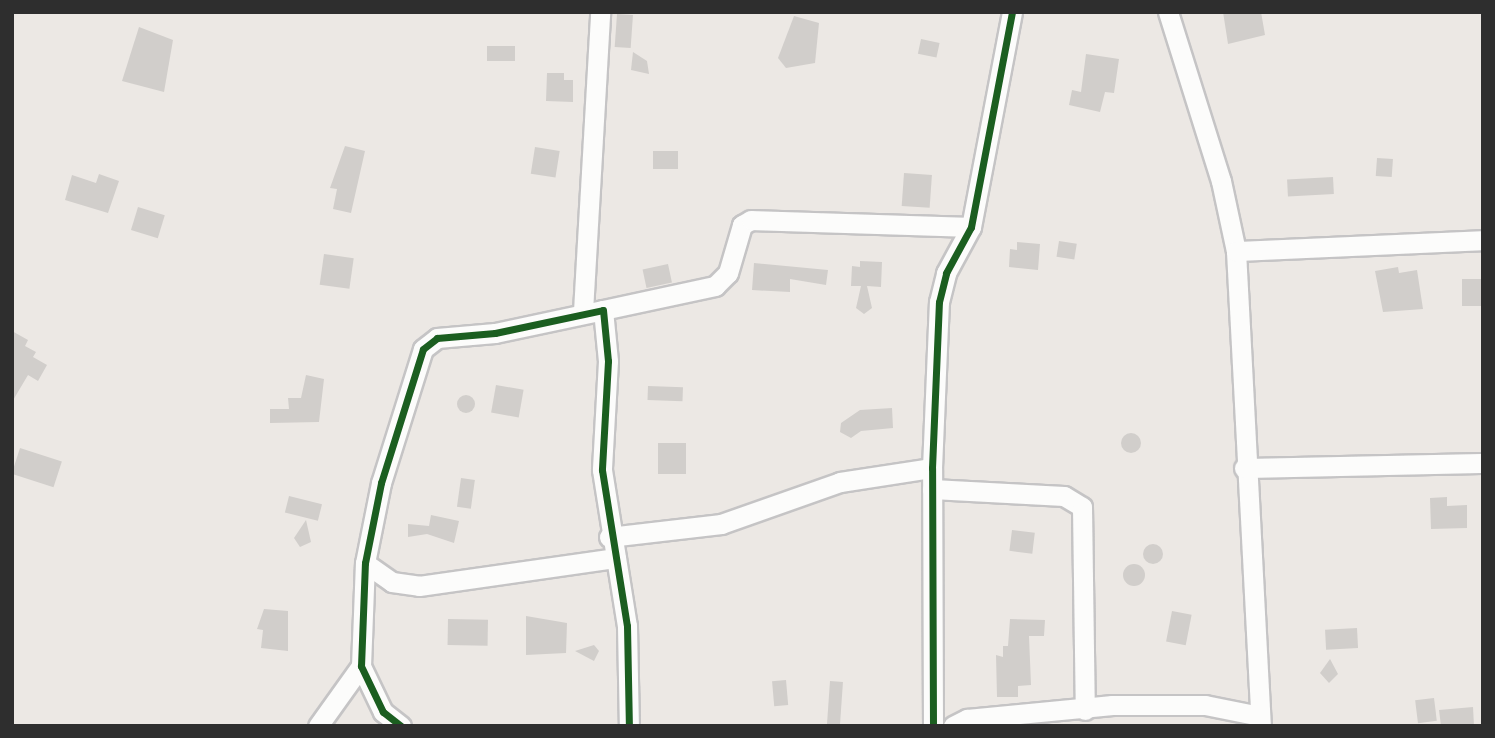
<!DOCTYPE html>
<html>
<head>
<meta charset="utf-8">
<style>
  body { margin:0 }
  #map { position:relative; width:1495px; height:738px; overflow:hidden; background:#ece8e4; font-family:"Open Sans",sans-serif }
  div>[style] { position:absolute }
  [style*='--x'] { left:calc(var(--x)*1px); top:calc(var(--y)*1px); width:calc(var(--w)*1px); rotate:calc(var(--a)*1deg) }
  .building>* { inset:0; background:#d1cecb; transform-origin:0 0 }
  .round { border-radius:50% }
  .roads { filter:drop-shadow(2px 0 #c5c4c5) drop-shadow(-2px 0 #c5c4c5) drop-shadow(0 2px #c5c4c5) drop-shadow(0 -2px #c5c4c5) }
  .street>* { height:19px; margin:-9.5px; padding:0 9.5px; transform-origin:9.5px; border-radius:9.5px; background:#fcfcfb }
  .cycleway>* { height:7px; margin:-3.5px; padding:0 3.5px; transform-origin:3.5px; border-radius:3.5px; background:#1b5e20 }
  span { translate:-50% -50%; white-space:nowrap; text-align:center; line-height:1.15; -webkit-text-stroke:5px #fff; paint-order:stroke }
  .frame { position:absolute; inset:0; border:14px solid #2e2e2e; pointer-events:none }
</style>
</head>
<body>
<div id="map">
  <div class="building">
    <div style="clip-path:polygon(1223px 12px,1261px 12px,1265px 35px,1228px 44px)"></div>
    <div style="left:617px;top:14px;width:16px;height:33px;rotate:4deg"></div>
    <div style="clip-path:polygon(794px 16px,819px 23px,815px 63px,786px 68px,778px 58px)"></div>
    <div style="clip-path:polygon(139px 27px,173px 40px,164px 92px,122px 81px)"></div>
    <div style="left:921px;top:39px;width:19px;height:15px;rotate:12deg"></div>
    <div style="left:515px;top:46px;width:15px;height:28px;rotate:90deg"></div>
    <div style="clip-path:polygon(633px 52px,647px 61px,649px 74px,631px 70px)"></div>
    <div style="clip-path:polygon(1086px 54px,1119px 59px,1114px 93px,1105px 92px,1100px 112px,1069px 105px,1072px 90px,1081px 92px)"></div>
    <div style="clip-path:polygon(547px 73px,564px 73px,564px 80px,573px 80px,573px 102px,546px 101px)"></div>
    <div style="clip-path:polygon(345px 146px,365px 151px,351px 213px,333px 209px,337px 189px,330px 188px)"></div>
    <div style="left:535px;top:147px;width:25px;height:27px;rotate:9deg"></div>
    <div style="left:653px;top:151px;width:25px;height:18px"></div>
    <div style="left:1377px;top:158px;width:16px;height:18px;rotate:4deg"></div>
    <div style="left:904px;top:173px;width:28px;height:33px;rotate:4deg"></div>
    <div style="clip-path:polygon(99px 174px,119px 181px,108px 213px,65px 200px,72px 175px,96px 183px)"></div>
    <div style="left:1333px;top:177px;width:17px;height:46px;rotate:87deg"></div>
    <div style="left:138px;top:207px;width:28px;height:24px;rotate:17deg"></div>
    <div style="left:1059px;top:241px;width:18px;height:16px;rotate:9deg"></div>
    <div style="clip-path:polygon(1017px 242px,1040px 244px,1038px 270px,1009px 267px,1010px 249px,1017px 250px)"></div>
    <div style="left:324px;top:254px;width:30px;height:31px;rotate:8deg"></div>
    <div style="clip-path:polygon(860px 261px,882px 262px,881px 287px,867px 286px,872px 308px,864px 314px,856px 308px,861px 286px,851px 286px,852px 266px,860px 267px)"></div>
    <div style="clip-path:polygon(754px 263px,828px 270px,826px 285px,790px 279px,790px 292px,752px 290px)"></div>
    <div style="left:668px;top:264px;width:19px;height:26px;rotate:78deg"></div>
    <div style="clip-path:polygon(1398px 267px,1399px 273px,1417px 270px,1423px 309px,1383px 312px,1375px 271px)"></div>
    <div style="left:1483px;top:279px;width:27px;height:21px;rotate:90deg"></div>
    <div style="clip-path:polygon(12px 331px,28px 340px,25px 346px,36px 352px,33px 357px,47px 365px,38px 381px,28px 375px,12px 402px)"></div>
    <div style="clip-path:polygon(306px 375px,324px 379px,319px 422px,270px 423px,270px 409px,289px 409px,288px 398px,301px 398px)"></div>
    <div style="left:496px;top:385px;width:28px;height:28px;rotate:10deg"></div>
    <div style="left:648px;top:386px;width:35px;height:14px;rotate:2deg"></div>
    <div class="round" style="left:457px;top:395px;width:18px;height:18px"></div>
    <div style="clip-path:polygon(892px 408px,893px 428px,861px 431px,851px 438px,840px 432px,841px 423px,860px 410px)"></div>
    <div class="round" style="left:1121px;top:433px;width:20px;height:20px"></div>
    <div style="left:658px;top:443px;width:28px;height:31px"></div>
    <div style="left:20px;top:448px;width:44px;height:27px;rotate:18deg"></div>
    <div style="left:461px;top:478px;width:14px;height:29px;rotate:8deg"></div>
    <div style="left:289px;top:496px;width:34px;height:17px;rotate:14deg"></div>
    <div style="clip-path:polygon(1447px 497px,1447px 506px,1467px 505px,1467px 528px,1431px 529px,1430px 498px)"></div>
    <div style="clip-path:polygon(431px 515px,459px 521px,454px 543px,427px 534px,408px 537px,408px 524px,429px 526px)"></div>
    <div style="clip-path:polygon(306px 520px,311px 542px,300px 547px,294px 538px)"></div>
    <div style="left:1012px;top:530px;width:23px;height:21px;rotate:7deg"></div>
    <div class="round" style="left:1143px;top:544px;width:20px;height:20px"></div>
    <div class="round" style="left:1123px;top:564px;width:22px;height:22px"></div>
    <div style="clip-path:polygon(264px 609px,288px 611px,288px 651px,261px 648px,263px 630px,257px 629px)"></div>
    <div style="left:1172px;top:611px;width:20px;height:31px;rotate:11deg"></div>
    <div style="clip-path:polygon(526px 616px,567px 623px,566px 653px,526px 655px)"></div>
    <div style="left:448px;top:619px;width:40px;height:26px;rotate:1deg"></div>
    <div style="clip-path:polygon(1010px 619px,1045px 620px,1044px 636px,1029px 636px,1031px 685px,1018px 686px,1018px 697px,997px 697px,996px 655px,1003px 657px,1003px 646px,1008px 646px)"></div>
    <div style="left:1357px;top:628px;width:20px;height:32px;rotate:87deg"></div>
    <div style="clip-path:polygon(594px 645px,599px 651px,594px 661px,575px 651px)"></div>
    <div style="clip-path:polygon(1330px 659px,1338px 674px,1329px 683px,1320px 673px)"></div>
    <div style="left:786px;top:680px;width:25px;height:14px;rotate:85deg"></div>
    <div style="left:830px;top:681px;width:13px;height:45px;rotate:4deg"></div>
    <div style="left:1434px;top:698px;width:23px;height:19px;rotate:83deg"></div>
    <div style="clip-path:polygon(1473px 707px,1474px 726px,1441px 726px,1439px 710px)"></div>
  </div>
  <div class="roads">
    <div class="street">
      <div style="--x:1168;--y:12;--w:177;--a:72.6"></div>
      <div style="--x:1221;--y:181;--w:72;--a:77.9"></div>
      <div style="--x:1236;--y:251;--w:476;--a:87"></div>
      <div style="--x:1236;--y:251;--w:247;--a:-2.5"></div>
      <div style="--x:603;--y:310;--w:115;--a:-12.1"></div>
      <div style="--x:715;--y:286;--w:18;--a:-45"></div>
      <div style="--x:728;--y:273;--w:50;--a:-73.7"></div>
      <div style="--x:742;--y:225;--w:10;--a:-29"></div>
      <div style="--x:751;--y:220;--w:220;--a:1.8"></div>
      <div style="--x:583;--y:311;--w:299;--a:-86.7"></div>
      <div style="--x:1244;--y:468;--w:239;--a:-1.2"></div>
      <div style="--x:932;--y:489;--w:132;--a:3"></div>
      <div style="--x:1064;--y:496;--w:21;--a:31"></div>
      <div style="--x:1082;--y:507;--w:203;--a:89.2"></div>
      <div style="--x:609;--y:537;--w:113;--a:-6.6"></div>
      <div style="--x:721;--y:524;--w:126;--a:-19.4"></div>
      <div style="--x:840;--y:482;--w:93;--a:-8.7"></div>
      <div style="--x:365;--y:563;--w:33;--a:35"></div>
      <div style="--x:392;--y:582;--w:27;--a:8"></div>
      <div style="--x:419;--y:586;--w:199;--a:-8.1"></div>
      <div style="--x:318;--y:726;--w:74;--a:-54.4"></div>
      <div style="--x:401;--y:726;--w:23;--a:-142"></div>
      <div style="--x:383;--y:712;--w:51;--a:-115.6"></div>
      <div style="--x:361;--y:666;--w:103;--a:-87.8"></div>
      <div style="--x:365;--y:563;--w:82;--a:-78.7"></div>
      <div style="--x:381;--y:483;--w:140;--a:-72.6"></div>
      <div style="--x:423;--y:349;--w:18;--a:-38"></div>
      <div style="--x:437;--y:338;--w:58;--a:-4.9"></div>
      <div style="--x:495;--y:333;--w:110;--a:-12"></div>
      <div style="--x:603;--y:310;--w:51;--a:84.4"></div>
      <div style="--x:608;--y:361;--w:109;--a:93.2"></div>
      <div style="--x:602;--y:470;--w:158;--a:80.9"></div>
      <div style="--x:627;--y:626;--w:100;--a:88.9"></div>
      <div style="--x:933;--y:726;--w:258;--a:-90.2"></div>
      <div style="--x:932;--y:468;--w:166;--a:-87.6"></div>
      <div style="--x:939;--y:302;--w:30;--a:-76"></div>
      <div style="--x:946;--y:273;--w:52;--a:-61.5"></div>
      <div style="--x:971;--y:227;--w:219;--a:-79.2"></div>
      <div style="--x:953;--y:726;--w:16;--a:-27"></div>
      <div style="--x:967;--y:719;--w:146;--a:-5.5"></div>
      <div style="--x:1112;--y:705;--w:93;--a:0"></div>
      <div style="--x:1205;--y:705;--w:56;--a:11.3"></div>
    </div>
  </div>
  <div class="cycleway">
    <div style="--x:401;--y:726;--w:23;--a:-142"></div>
    <div style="--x:383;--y:712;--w:51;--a:-115.6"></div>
    <div style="--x:361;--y:666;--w:103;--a:-87.8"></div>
    <div style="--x:365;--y:563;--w:82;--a:-78.7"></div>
    <div style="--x:381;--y:483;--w:140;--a:-72.6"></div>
    <div style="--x:423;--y:349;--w:18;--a:-38"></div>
    <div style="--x:437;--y:338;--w:58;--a:-4.9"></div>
    <div style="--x:495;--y:333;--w:110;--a:-12"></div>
    <div style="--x:603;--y:310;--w:51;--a:84.4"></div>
    <div style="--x:608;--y:361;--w:109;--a:93.2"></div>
    <div style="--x:602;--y:470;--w:158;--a:80.9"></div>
    <div style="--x:627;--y:626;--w:100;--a:88.9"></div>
    <div style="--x:933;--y:726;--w:258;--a:-90.2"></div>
    <div style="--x:932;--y:468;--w:166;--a:-87.6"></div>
    <div style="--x:939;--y:302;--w:30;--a:-76"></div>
    <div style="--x:946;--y:273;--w:52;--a:-61.5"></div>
    <div style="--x:971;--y:227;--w:219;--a:-79.2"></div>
  </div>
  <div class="frame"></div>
</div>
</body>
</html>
